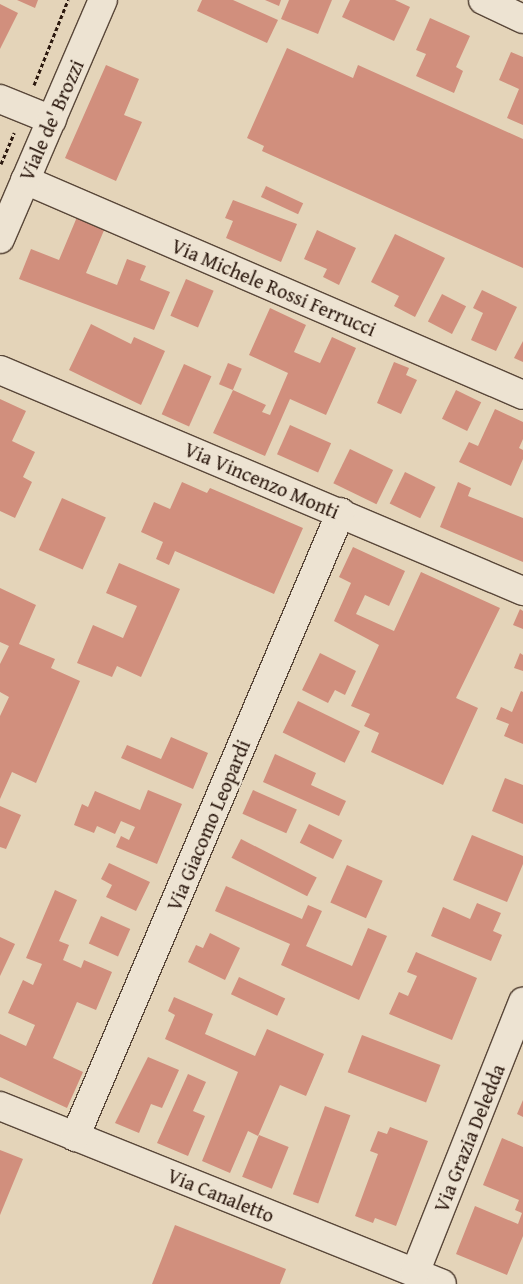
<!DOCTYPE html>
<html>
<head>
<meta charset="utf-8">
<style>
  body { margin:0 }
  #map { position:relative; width:523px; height:1284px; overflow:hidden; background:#e4d4b9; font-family:"Gentium Book Plus",serif }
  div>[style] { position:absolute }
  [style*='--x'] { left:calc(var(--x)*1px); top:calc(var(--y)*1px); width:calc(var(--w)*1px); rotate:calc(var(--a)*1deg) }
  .building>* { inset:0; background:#d18f7d; transform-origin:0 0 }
  .path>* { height:3px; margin-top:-1.5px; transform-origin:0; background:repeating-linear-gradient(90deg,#2b180e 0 4px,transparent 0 6.5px) }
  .roads { filter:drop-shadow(1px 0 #594739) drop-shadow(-1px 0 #594739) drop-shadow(0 1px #594739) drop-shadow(0 -1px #594739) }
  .minor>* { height:28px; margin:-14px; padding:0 14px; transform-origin:14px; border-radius:14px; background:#ede3d2 }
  span { translate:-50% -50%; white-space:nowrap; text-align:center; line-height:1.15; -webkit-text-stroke:4.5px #ede3d2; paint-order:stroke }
  .street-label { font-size:20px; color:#2b180e }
</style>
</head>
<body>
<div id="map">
  <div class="building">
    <div style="clip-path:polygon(17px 0,38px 0,35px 8px)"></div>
    <div style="clip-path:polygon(202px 0,233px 0,278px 20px,267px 43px,197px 11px)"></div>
    <div style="clip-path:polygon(265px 0,281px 0,279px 6px)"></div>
    <div style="clip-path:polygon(289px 0,332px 0,318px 34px,281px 19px)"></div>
    <div style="clip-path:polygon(350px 0,395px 0,410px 7px,394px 41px,342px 17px)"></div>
    <div style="clip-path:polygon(0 4px,18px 13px,0 49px)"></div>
    <div style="clip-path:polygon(430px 18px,470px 36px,456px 67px,463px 71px,454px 93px,416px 76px,426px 54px,416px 50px)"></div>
    <div style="clip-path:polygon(287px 48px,353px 78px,358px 65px,523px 139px,523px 268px,262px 151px,264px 146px,247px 138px)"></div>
    <div style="clip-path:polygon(511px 52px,523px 57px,523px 125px,507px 118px,519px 89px,499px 80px)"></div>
    <div style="clip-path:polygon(106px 65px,139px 79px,124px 115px,142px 122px,116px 181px,65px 158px)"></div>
    <div style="left:266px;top:186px;width:41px;height:12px;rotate:25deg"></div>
    <div style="clip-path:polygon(233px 200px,297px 224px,281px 262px,226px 238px,233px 221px,225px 218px)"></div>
    <div style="clip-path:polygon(77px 217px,105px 228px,86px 273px,117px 285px,127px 259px,146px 266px,140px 280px,170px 292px,154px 330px,19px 279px,31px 249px,59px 260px)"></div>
    <div style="clip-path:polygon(317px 230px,356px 248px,339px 285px,323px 277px,327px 269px,304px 259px)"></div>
    <div style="clip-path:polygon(395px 234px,445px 258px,415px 317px,394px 306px,399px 296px,371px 282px)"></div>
    <div style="left:186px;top:279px;width:30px;height:40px;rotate:23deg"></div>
    <div style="clip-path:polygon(482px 290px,517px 307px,496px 351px,471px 340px,483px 313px,473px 308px)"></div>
    <div style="left:442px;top:294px;width:27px;height:31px;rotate:27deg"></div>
    <div style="clip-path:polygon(270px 308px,306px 325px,294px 352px,320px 363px,332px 337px,356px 348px,326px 415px,290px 399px,265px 456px,213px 433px,233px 390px,266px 405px,262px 412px,270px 415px,288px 373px,249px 355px)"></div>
    <div style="clip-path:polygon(91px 324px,131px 344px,134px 337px,165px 351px,141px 405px,69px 370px)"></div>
    <div style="clip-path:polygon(523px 341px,523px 362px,514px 358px)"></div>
    <div style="clip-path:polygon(394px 362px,409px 368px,406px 375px,417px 380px,401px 414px,377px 403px)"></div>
    <div style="left:228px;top:363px;width:15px;height:23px;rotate:23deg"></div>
    <div style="left:184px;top:364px;width:30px;height:55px;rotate:24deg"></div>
    <div style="left:456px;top:390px;width:28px;height:32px;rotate:26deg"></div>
    <div style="clip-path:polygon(0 399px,26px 411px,12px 441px,35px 452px,23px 477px,32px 482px,15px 518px,0 511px)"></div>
    <div style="clip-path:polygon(495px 409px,523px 422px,523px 439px,519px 448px,523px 450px,523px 459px,511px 486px,459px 462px,469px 442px,478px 446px)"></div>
    <div style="left:290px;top:425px;width:45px;height:32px;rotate:24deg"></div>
    <div style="left:350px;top:449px;width:48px;height:38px;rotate:26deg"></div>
    <div style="left:405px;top:472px;width:34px;height:35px;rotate:26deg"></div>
    <div style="clip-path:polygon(182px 482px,207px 493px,210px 488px,303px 528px,274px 594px,175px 551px,169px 565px,156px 559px,163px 542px,141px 532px,154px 502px,170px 509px)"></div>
    <div style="clip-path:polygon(458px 482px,471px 488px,468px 496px,523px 518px,523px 562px,440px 527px)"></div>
    <div style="left:62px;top:498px;width:48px;height:57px;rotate:24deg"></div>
    <div style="clip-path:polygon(353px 547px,405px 571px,389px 606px,365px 595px,356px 614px,394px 631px,421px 572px,500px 608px,456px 698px,478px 708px,443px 785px,371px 752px,379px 733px,364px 726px,370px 714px,351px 706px,379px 645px,334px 621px,351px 583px,339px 577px)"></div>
    <div style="clip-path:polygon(119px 563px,180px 589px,141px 677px,117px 666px,112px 677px,77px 663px,93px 625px,123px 638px,137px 606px,106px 593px)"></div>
    <div style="clip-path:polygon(0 588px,36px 605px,19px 644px,55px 659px,51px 668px,80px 681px,36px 783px,12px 772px,0 799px,0 716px,9px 697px,0 692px,0 664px,9px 646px,0 642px)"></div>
    <div style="clip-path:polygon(520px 609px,523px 611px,523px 629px,513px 625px)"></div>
    <div style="clip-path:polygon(320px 653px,356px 671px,345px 695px,335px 690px,328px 703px,302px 690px)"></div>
    <div style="clip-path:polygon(520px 653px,523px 655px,523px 671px,514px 668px)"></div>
    <div style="clip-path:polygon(521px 691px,523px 692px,523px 744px,504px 736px,509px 724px,496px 719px,501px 707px,512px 712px)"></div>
    <div style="left:298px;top:701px;width:69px;height:35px;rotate:26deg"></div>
    <div style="clip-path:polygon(171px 737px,208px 753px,193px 789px,121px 758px,127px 745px,161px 759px)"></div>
    <div style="clip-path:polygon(275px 754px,316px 773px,311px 785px,346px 801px,339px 816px,263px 782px)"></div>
    <div style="clip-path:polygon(505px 778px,523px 785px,523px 824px,492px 811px)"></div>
    <div style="clip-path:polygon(148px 790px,182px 804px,157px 864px,116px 847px,121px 836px,129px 840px,135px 827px,121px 821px,115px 834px,97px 826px,94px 833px,74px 825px,82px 804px,88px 807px,95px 791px,140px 810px)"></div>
    <div style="left:253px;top:790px;width:48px;height:26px;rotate:24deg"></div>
    <div style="clip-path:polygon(0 806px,21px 815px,6px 849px,0 847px)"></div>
    <div style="left:309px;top:824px;width:37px;height:21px;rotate:26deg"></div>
    <div style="clip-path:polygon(472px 835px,523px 856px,523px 864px,507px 902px,453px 880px)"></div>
    <div style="left:241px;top:839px;width:85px;height:21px;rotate:27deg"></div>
    <div style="clip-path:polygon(109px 863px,150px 882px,136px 911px,106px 897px,112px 885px,101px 879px)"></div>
    <div style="left:347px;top:865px;width:39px;height:41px;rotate:24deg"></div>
    <div style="clip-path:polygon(226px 886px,302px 919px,308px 905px,322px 911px,306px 946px,352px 966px,368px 928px,387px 936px,359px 1000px,281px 965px,290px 944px,215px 911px)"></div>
    <div style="clip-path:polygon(55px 890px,77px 900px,59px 941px,69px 945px,63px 960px,81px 968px,84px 960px,112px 972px,96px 1010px,77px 1002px,53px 1058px,83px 1072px,67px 1108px,0 1077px,0 1034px,26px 1046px,35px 1025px,8px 1013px,23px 980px,33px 985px,42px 964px,26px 958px)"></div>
    <div style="clip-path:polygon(477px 903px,501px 913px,493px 931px,502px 935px,491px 961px,431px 936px,443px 907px,470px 919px)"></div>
    <div style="left:101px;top:916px;width:32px;height:30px;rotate:24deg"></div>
    <div style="clip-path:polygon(210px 933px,240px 948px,225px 980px,188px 962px,196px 945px,203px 948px)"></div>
    <div style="clip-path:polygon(0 937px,15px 944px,0 976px)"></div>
    <div style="clip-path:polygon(416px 952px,477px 978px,452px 1040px,389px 1014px,399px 992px,408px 996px,417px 976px,407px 972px)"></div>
    <div style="left:239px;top:977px;width:51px;height:19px;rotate:25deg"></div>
    <div style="clip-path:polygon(174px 997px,213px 1014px,205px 1034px,255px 1056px,267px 1029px,324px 1054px,306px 1096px,280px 1085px,258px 1136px,248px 1131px,230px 1173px,202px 1161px,238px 1072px,165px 1039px,175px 1015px,168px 1011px)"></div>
    <div style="left:362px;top:1035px;width:84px;height:40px;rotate:21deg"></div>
    <div style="clip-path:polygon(148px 1057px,179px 1070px,162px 1108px,151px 1104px,139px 1133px,115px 1123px)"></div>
    <div style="clip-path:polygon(188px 1074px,206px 1082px,193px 1111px,205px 1116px,188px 1156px,157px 1143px)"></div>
    <div style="clip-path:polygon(523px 1100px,523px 1117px,517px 1114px)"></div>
    <div style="left:325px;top:1106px;width:27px;height:94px;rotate:20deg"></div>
    <div style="clip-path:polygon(390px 1127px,428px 1141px,396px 1226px,375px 1218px,373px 1223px,355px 1216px,378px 1154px,370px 1151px,378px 1131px,387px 1134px)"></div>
    <div style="left:259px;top:1135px;width:32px;height:45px;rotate:22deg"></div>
    <div style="clip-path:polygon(502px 1138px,523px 1147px,523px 1236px,507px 1275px,456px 1254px,475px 1206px,518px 1224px,522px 1213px,515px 1210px,519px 1200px,483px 1185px)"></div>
    <div style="clip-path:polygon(0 1150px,23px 1159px,0 1215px)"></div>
    <div style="clip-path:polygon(175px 1225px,286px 1269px,280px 1284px,152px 1284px)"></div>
  </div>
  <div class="path">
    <div style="--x:34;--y:85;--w:92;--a:-68.2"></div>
    <div style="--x:1;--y:164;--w:34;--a:-67"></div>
  </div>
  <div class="roads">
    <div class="minor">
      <div style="--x:483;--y:0;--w:44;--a:25.4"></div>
      <div style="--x:0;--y:99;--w:56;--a:22"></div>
      <div style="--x:25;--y:180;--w:542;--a:23.35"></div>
      <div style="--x:0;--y:239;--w:260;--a:-66.7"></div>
      <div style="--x:0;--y:370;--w:568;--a:22.91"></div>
      <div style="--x:0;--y:1106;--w:476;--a:21.9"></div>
      <div style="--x:75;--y:1137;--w:679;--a:-66.95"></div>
      <div style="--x:415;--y:1273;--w:292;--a:-68.3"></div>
    </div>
  </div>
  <div class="street-label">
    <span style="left:51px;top:120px;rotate:-66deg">Viale de' Brozzi</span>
    <span style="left:274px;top:287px;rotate:23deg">Via Michele Rossi Ferrucci</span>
    <span style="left:262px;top:480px;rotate:23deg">Via Vincenzo Monti</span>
    <span style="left:208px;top:825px;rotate:-67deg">Via Giacomo Leopardi</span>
    <span style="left:469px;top:1138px;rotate:-68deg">Via Grazia Deledda</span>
    <span style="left:221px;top:1195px;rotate:22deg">Via Canaletto</span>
  </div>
</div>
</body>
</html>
